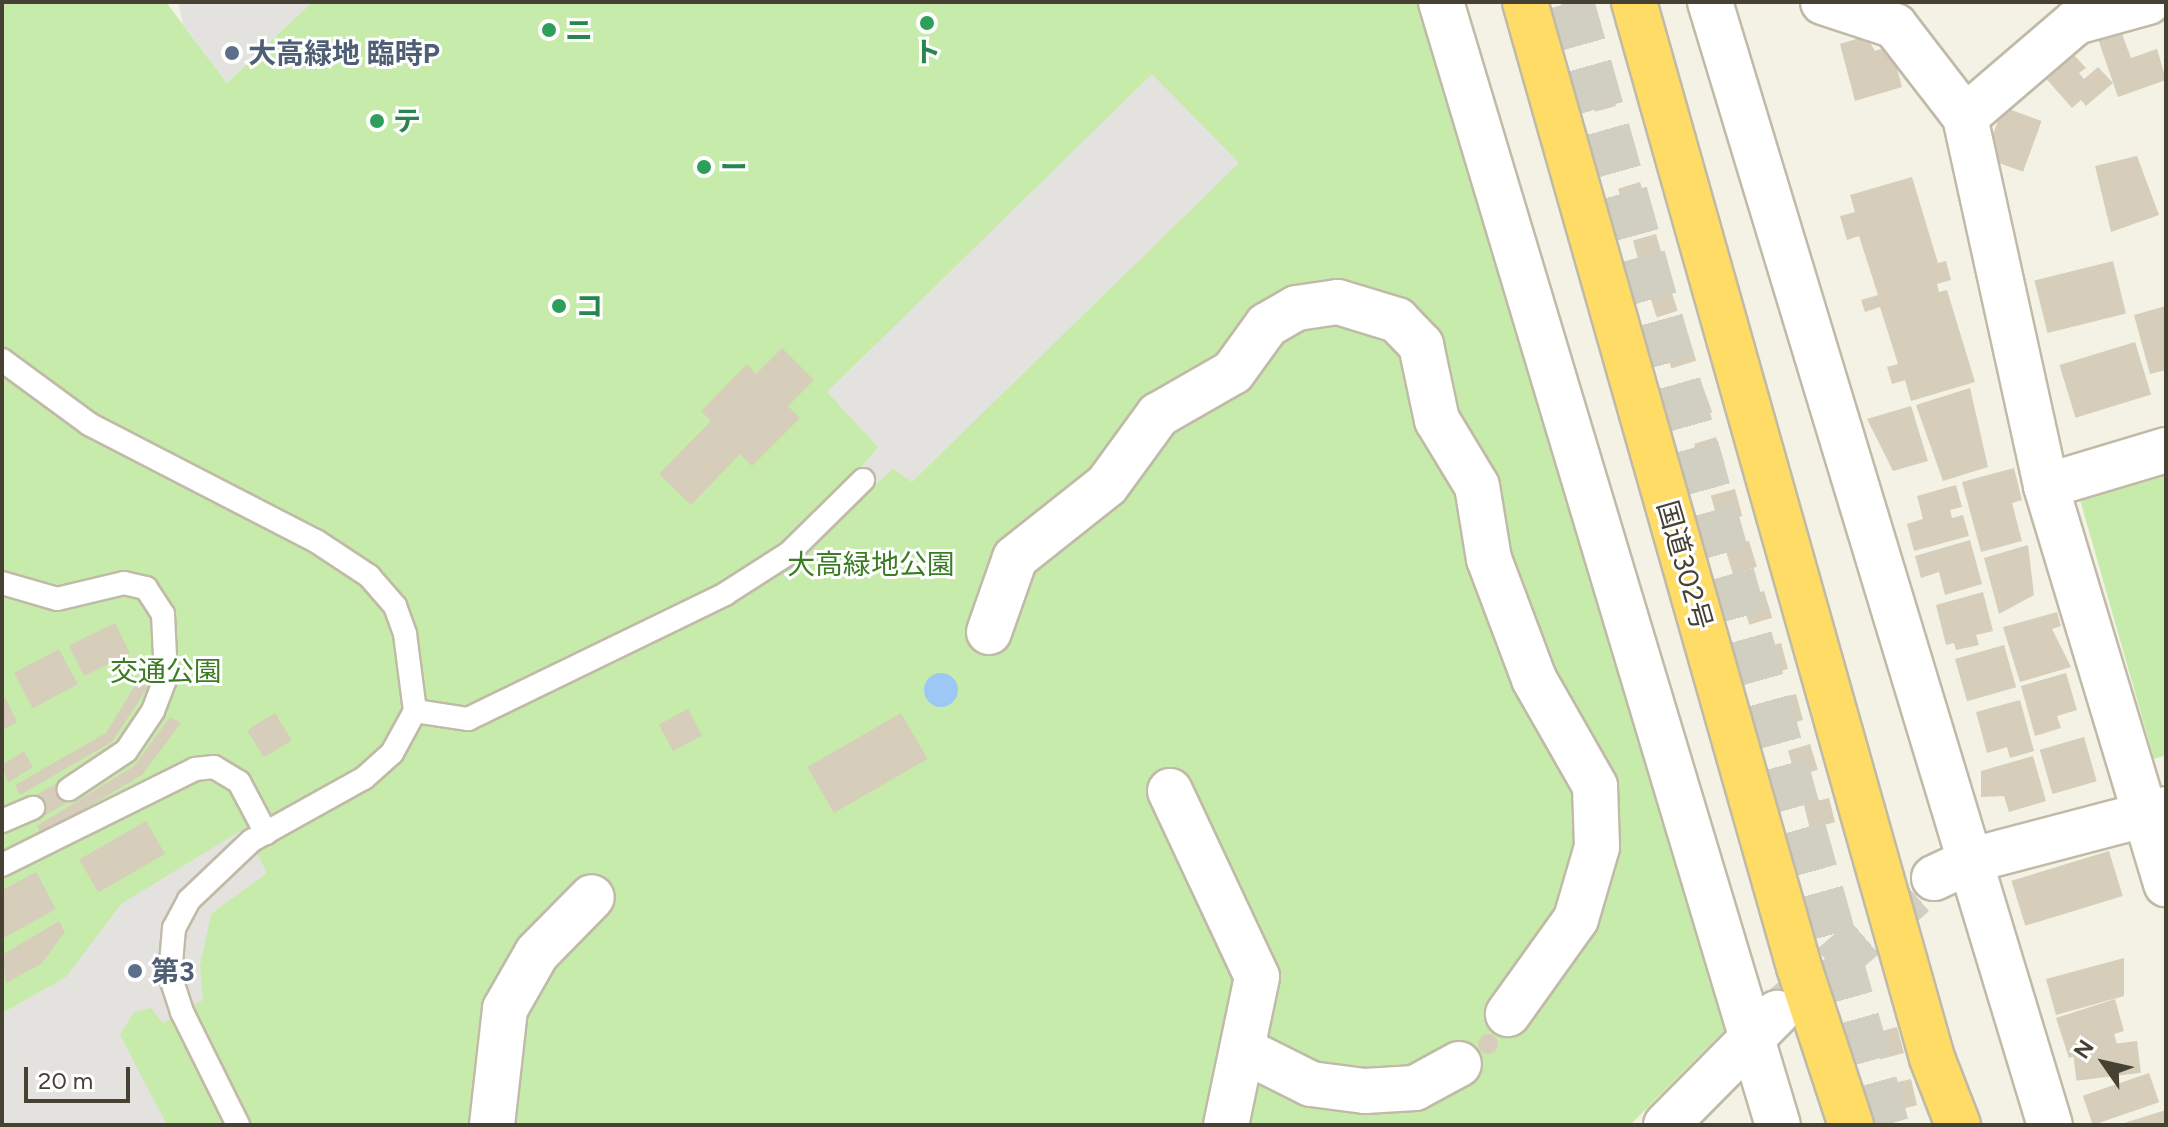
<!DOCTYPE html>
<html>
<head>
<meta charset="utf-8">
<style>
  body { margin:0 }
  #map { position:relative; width:2168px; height:1127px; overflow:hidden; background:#f4f1e5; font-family:Figtree,"Noto Sans JP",sans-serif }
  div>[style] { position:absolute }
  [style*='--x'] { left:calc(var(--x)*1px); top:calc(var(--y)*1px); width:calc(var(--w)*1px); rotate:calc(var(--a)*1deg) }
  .green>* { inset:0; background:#c7ebab }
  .parking>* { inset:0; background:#e4e2de }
  .water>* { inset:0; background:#9dc8f5 }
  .round { border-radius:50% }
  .building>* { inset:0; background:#d6ceba; transform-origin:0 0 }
  .street-tunnel>* { height:44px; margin-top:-22px; transform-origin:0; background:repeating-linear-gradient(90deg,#d1cec2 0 44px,transparent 0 66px) }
  .highway-tunnel>* { height:44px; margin-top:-22px; transform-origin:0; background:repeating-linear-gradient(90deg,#d1cec2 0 44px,transparent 0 66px) }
  .roads { filter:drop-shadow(2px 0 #c0baa7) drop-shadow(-2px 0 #c0baa7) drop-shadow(0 2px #c0baa7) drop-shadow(0 -2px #c0baa7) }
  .lane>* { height:22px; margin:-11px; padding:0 11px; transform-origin:11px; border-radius:11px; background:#fff }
  .street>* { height:44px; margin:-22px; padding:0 22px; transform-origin:22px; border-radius:22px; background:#fff }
  .highway>* { height:44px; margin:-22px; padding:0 22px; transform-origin:22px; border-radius:22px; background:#ffdc65 }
  .dots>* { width:22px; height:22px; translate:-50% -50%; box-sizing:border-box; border:4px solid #fff; border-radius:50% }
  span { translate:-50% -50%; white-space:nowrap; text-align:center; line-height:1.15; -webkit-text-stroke:6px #fff; paint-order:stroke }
  .leisure-label { font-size:28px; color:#27864d; font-weight:700 }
  .left { translate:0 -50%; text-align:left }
  .service-label { font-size:28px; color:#4e5e75; font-weight:700 }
  .park-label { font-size:28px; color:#3c7c24 }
  .street-label { font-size:28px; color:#474134 }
  .frame { position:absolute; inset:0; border:4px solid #474134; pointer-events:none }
  .north { position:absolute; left:2064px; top:1023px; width:80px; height:80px; -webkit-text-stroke:6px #fff; paint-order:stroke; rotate:304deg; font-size:22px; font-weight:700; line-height:32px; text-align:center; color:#474134 }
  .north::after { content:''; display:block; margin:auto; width:28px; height:36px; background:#474134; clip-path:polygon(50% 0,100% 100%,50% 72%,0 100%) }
  .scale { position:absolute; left:24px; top:1067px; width:106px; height:36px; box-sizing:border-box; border:4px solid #474134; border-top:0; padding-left:10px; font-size:24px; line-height:28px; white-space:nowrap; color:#474134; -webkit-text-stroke:6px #fff; paint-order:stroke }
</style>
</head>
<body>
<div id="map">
  <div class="green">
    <div style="clip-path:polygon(2px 2px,166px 2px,227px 83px,312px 2px,1420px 2px,1739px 1016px,1630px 1125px,2px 1125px)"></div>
    <div style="clip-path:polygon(2166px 463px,2166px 755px,2154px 759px,2077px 489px)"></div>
  </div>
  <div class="parking">
    <div style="clip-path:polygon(178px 2px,312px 2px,227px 83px,183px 24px)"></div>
    <div style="clip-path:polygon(1152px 74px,1239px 163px,912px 482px,893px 469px,870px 490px,857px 472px,878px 447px,827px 392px)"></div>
    <div style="clip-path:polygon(245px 828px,267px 873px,211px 914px,200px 966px,203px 1000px,163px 1023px,151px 1008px,134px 1012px,120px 1035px,167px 1125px,2px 1125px,2px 1013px,66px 977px,121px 904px)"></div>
  </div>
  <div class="water">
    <div class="round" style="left:924px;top:673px;width:34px;height:34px"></div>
  </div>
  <div class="building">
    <div style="clip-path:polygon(1561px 2px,1587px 2px,1587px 3px,1563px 10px)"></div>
    <div style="clip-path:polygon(2121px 31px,2131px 58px,2157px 49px,2166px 80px,2118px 97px,2098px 39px)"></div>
    <div style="clip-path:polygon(1866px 36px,1875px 51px,1891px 46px,1902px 87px,1855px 101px,1840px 44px)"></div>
    <div style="clip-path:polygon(2074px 55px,2086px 68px,2079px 73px,2084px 79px,2098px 67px,2113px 83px,2086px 106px,2081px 100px,2072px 108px,2042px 74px)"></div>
    <div style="left:1609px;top:80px;width:27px;height:22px;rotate:75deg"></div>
    <div style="left:2003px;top:107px;width:41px;height:54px;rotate:20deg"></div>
    <div style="left:1624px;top:129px;width:29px;height:23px;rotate:74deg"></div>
    <div style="clip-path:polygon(2137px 156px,2159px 215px,2111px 232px,2095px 166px)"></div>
    <div style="clip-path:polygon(1912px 177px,1938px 263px,1946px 261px,1951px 280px,1937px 284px,1939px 292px,1947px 290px,1975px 382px,1911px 401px,1905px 380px,1892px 384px,1887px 367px,1898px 364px,1880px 307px,1865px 312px,1861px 300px,1878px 295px,1859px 236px,1847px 240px,1840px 216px,1855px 212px,1850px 195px)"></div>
    <div style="left:1640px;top:182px;width:27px;height:23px;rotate:73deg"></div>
    <div style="left:1656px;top:234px;width:26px;height:24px;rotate:74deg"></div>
    <div style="left:2113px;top:261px;width:54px;height:81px;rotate:76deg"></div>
    <div style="left:1669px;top:284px;width:28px;height:22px;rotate:72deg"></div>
    <div style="clip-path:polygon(2166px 306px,2166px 370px,2150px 374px,2134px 315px)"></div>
    <div style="left:1688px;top:334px;width:28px;height:26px;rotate:73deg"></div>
    <div style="left:2135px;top:342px;width:55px;height:79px;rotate:73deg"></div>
    <div style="clip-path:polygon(782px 348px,814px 380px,788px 406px,800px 418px,752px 466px,740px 454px,691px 505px,659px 474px,711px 421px,701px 411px,747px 364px,756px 374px)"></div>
    <div style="left:1703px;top:387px;width:27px;height:25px;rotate:70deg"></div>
    <div style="clip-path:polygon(1970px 388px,1988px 467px,1943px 481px,1916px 405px)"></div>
    <div style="clip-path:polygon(1911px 406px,1928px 461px,1893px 471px,1867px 419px)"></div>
    <div style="left:1716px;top:437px;width:28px;height:23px;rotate:72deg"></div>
    <div style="clip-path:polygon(2014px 468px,2022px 500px,2012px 503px,2022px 541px,1981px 552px,1962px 482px)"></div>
    <div style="clip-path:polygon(1956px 485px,1962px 507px,1950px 510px,1952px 518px,1963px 515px,1969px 536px,1914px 551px,1907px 524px,1923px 519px,1917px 496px)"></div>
    <div style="left:1735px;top:489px;width:28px;height:25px;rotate:75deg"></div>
    <div style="clip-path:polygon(1970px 540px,1982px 584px,1945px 595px,1939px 572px,1921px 578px,1915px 556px)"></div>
    <div style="left:1749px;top:541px;width:27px;height:25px;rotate:73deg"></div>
    <div style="clip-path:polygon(2028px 545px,2034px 595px,1999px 614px,1984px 558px)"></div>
    <div style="left:1764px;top:591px;width:28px;height:24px;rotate:73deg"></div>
    <div style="clip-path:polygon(1983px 592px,1993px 631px,1976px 635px,1979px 645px,1956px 650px,1954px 643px,1946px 645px,1936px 605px)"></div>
    <div style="clip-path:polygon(2057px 612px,2061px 626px,2052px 629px,2071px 667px,2020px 682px,2003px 627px)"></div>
    <div style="left:115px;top:623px;width:34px;height:51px;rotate:64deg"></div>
    <div style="left:1781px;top:643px;width:27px;height:25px;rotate:75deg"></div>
    <div style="left:2004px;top:645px;width:44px;height:51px;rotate:74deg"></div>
    <div style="left:59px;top:649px;width:40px;height:51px;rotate:62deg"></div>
    <div style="clip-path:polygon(2066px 673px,2077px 710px,2057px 716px,2061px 728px,2035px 736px,2021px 686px)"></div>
    <div style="clip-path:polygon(137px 682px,148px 687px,112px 742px,20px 795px,15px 785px,106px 733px)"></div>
    <div style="left:1796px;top:694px;width:27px;height:25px;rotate:75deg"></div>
    <div style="clip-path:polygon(5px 697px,17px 722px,2px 730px,2px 699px)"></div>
    <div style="clip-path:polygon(2020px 700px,2034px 751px,2010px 758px,2007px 747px,1987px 753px,1976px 712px)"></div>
    <div style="left:688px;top:709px;width:30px;height:33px;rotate:62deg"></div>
    <div style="left:275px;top:713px;width:32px;height:33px;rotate:58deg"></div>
    <div style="left:901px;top:713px;width:53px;height:108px;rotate:60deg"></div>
    <div style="clip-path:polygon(170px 717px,181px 723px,142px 775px,41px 835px,37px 826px,134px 766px)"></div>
    <div style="left:2084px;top:737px;width:46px;height:46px;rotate:74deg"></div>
    <div style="left:1810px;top:744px;width:27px;height:23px;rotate:73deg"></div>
    <div style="clip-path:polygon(24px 751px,33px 767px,8px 783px,2px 765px)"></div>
    <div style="clip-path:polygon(2033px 756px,2046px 801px,2009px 812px,2004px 796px,1981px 797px,1981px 771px)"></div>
    <div style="left:64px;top:779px;width:22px;height:41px;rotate:60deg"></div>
    <div style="left:1829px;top:798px;width:25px;height:26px;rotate:76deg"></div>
    <div style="left:146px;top:821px;width:38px;height:77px;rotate:60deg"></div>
    <div style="left:2109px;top:851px;width:47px;height:102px;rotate:73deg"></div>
    <div style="clip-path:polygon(36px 872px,56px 909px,2px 939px,2px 890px)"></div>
    <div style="clip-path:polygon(59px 921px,65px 932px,41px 964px,6px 983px,2px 955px)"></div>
    <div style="clip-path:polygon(2124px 958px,2124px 996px,2056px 1015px,2046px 979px)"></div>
    <div style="clip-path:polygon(2115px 999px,2124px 1031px,2114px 1034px,2117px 1044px,2069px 1058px,2056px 1018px)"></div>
    <div style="left:1897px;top:1027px;width:27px;height:25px;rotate:75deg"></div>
    <div class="round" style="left:1478px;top:1034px;width:20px;height:20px"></div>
    <div style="left:2137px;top:1041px;width:32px;height:65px;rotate:83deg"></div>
    <div style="left:2149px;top:1073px;width:31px;height:70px;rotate:71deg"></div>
    <div style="left:1911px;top:1079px;width:27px;height:23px;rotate:77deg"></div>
    <div style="clip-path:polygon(2166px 1110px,2166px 1125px,2121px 1125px,2121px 1124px)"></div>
  </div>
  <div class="street-tunnel">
    <div style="--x:1781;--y:1009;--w:201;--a:-40.6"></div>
  </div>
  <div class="highway-tunnel">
    <div style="--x:1572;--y:2;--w:1166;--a:74.33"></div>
  </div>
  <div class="roads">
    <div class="lane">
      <div style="--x:2;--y:360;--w:108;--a:36.3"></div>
      <div style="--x:89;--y:424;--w:255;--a:27.3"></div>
      <div style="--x:316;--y:541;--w:64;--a:33.4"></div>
      <div style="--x:369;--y:576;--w:40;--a:49"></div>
      <div style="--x:395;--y:606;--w:30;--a:70"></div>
      <div style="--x:405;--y:634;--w:78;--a:82.6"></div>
      <div style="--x:415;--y:711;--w:48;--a:118.7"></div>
      <div style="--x:392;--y:753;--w:38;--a:138"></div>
      <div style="--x:364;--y:778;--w:129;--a:150.9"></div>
      <div style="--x:251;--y:841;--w:86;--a:136.4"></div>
      <div style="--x:189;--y:900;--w:32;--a:118"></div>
      <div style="--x:174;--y:928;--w:47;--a:94.9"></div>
      <div style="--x:170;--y:975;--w:39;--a:72"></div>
      <div style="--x:182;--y:1012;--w:126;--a:63.6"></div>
      <div style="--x:2;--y:583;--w:57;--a:16.2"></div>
      <div style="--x:57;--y:599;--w:69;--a:-13.4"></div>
      <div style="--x:124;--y:583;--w:23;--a:13"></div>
      <div style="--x:146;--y:588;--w:31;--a:57"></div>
      <div style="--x:163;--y:614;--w:63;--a:87.3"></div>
      <div style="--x:166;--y:677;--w:36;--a:111"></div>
      <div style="--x:153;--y:711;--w:48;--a:124"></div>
      <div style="--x:126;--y:751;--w:69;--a:146.3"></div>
      <div style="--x:415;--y:711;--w:54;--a:8.6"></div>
      <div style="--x:468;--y:719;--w:286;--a:-25.9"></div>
      <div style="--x:725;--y:594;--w:76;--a:-32.6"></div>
      <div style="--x:789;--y:553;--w:104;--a:-44.6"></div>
      <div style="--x:2;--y:821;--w:34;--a:-23"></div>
      <div style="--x:2;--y:865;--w:216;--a:-26.4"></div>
      <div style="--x:195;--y:769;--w:19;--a:-6"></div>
      <div style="--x:214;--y:767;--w:29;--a:31"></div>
      <div style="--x:239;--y:782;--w:58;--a:62.1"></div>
    </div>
    <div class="street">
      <div style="--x:1441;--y:2;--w:1172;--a:73.3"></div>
      <div style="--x:1710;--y:2;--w:1173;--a:73.16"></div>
      <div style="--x:1823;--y:2;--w:76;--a:18.4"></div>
      <div style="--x:1895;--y:26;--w:115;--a:52.4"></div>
      <div style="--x:1965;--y:117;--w:378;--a:77.6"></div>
      <div style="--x:2046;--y:486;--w:416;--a:73.2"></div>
      <div style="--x:1965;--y:117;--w:146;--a:-40.6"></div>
      <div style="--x:2076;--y:22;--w:75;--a:-15.5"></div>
      <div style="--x:2046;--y:486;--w:125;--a:-16.7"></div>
      <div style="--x:989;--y:632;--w:78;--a:-70.6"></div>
      <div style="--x:1015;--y:558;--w:117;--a:-38.4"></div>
      <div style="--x:1107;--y:485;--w:87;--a:-53.9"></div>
      <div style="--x:1158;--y:415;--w:86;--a:-29.8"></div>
      <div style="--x:1233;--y:372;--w:58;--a:-54.1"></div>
      <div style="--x:1267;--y:325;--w:34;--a:-30"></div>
      <div style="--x:1297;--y:308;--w:41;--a:-8.3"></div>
      <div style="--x:1338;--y:302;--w:62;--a:17"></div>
      <div style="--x:1397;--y:320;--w:35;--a:46"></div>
      <div style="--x:1421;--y:345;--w:77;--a:78"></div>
      <div style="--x:1437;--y:420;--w:77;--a:58.8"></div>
      <div style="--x:1477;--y:486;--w:74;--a:80.7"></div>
      <div style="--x:1489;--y:559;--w:128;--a:69.4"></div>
      <div style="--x:1534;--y:679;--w:123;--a:60.3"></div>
      <div style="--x:1595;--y:786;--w:61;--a:88.1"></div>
      <div style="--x:1597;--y:847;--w:75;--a:106.3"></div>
      <div style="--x:1576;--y:919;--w:117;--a:125.6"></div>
      <div style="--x:1170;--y:791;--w:205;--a:64.9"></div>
      <div style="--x:1257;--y:977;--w:151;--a:101.8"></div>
      <div style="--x:1934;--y:878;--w:42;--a:-25.3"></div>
      <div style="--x:1972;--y:860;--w:201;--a:-14.7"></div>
      <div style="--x:1243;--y:1050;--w:76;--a:26.6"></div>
      <div style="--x:1311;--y:1084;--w:54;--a:7.4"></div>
      <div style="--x:1365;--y:1091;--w:50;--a:-3.4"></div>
      <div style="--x:1415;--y:1088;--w:50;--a:-28.6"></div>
      <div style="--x:492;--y:1125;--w:117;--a:-83.6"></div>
      <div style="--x:505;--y:1009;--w:64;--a:-60.3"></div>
      <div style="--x:537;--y:953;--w:78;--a:-45.5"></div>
      <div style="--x:1666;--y:1125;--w:158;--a:-45.3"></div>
    </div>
    <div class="highway">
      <div style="--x:1525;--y:2;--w:1003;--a:74.15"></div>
      <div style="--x:1799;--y:967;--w:166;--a:71.8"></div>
      <div style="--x:1634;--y:2;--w:1097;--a:74.24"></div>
      <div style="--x:1932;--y:1058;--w:72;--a:68.8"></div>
    </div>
  </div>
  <div class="dots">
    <div style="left:927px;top:23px;background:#2e9e5b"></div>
    <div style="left:549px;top:30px;background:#2e9e5b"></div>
    <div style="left:232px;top:53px;background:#5c6f8a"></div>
    <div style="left:377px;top:121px;background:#2e9e5b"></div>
    <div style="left:704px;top:167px;background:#2e9e5b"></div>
    <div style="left:559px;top:306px;background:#2e9e5b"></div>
    <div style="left:135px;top:971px;background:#5c6f8a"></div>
  </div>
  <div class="leisure-label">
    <span class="left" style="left:565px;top:30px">ニ</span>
    <span style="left:927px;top:52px">ト</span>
    <span class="left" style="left:393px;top:121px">テ</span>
    <span class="left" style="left:720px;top:167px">ー</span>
    <span class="left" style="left:575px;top:306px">コ</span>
  </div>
  <div class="service-label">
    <span class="left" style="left:248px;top:53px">大高緑地 臨時P</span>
    <span class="left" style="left:151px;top:971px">第3</span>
  </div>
  <div class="park-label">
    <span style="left:871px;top:564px">大高緑地公園</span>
    <span style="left:166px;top:671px">交通公園</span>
  </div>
  <div class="street-label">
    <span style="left:1685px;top:565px;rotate:74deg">国道302号</span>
  </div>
  <div class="frame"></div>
  <div class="north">N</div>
  <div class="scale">20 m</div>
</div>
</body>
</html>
